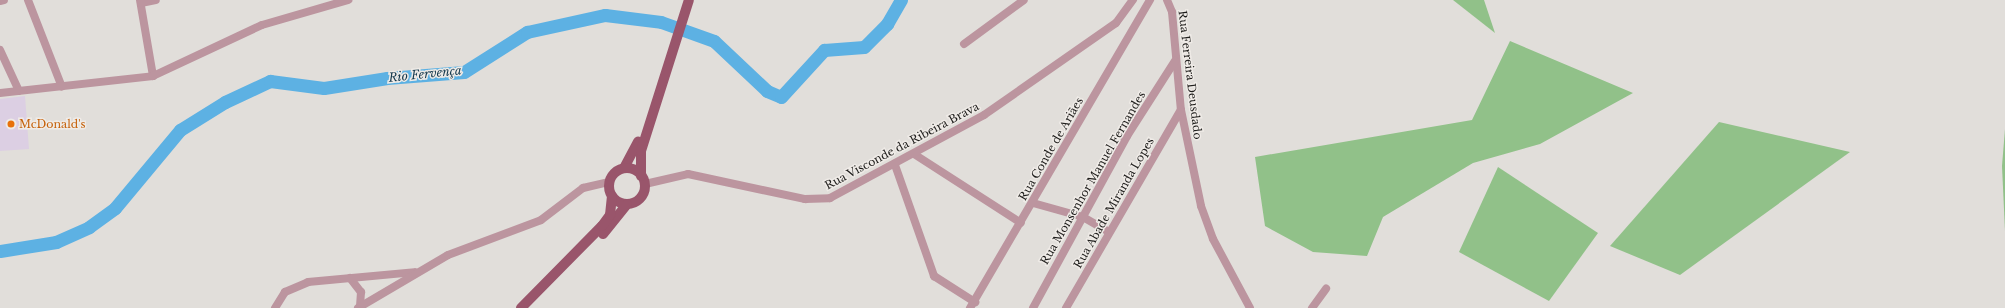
<!DOCTYPE html>
<html>
<head>
<meta charset="utf-8">
<style>
  body { margin:0 }
  #map { position:relative; width:2005px; height:308px; overflow:hidden; background:#e1deda; font-family:"Libre Baskerville",serif }
  div>[style] { position:absolute }
  [style*='--x'] { left:calc(var(--x)*1px); top:calc(var(--y)*1px); width:calc(var(--w)*1px); rotate:calc(var(--a)*1deg) }
  .commercial>* { inset:0; background:#dccfe3 }
  .green>* { inset:0; background:#91c189 }
  .river>* { height:13px; margin:-6.5px; padding:0 6.5px; transform-origin:6.5px; border-radius:6.5px; background:#5db1e3 }
  .minor>* { height:8px; margin:-4px; padding:0 4px; transform-origin:4px; border-radius:4px; background:#bc959f }
  .major>* { height:10px; margin:-5px; padding:0 5px; transform-origin:5px; border-radius:5px; background:#99556b }
  .major>.ring { margin:-5px; padding:0; box-sizing:content-box; background:none; border:10px solid #99556b; border-radius:50% }
  .dots>* { width:11px; height:11px; translate:-50% -50%; box-sizing:border-box; border:2px solid #efebe7; border-radius:50% }
  span { translate:-50% -50%; white-space:nowrap; text-align:center; line-height:1.15; -webkit-text-stroke:3px #efebe7; paint-order:stroke }
  .street-label { font-size:11px; color:#1e1d1b }
  .food-label { font-size:11px; color:#c56008 }
  .left { translate:0 -50%; text-align:left }
  .water-label { font-size:12px; color:#12374c; font-style:italic }
</style>
</head>
<body>
<div id="map">
  <div class="commercial">
    <div style="clip-path:polygon(25px 96px,29px 149px,0 151px,0 99px)"></div>
  </div>
  <div class="green">
    <div style="clip-path:polygon(1453px 0,1484px 0,1495px 33px)"></div>
    <div style="clip-path:polygon(1510px 41px,1633px 93px,1540px 144px,1473px 163px,1383px 217px,1367px 256px,1313px 252px,1265px 226px,1255px 157px,1472px 120px)"></div>
    <div style="clip-path:polygon(1719px 122px,1850px 152px,1680px 275px,1610px 246px)"></div>
    <div style="clip-path:polygon(2005px 129px,2005px 231px,2002px 166px)"></div>
    <div style="clip-path:polygon(1498px 167px,1598px 233px,1549px 301px,1459px 252px)"></div>
  </div>
  <div class="river">
    <div style="--x:0;--y:251;--w:57;--a:-9.1"></div>
    <div style="--x:56;--y:242;--w:36;--a:-24"></div>
    <div style="--x:89;--y:227;--w:32;--a:-36"></div>
    <div style="--x:115;--y:208;--w:102;--a:-50.2"></div>
    <div style="--x:180;--y:130;--w:53;--a:-31.9"></div>
    <div style="--x:225;--y:102;--w:50;--a:-25"></div>
    <div style="--x:270;--y:81;--w:54;--a:7.4"></div>
    <div style="--x:324;--y:88;--w:64;--a:-9"></div>
    <div style="--x:387;--y:78;--w:77;--a:-4.5"></div>
    <div style="--x:464;--y:72;--w:75;--a:-32.4"></div>
    <div style="--x:527;--y:32;--w:80;--a:-12.3"></div>
    <div style="--x:605;--y:15;--w:56;--a:7.1"></div>
    <div style="--x:661;--y:22;--w:56;--a:19.7"></div>
    <div style="--x:714;--y:41;--w:73;--a:43.3"></div>
    <div style="--x:767;--y:91;--w:15;--a:23"></div>
    <div style="--x:781;--y:97;--w:64;--a:-47.5"></div>
    <div style="--x:824;--y:50;--w:40;--a:-4.3"></div>
    <div style="--x:864;--y:47;--w:33;--a:-45"></div>
    <div style="--x:887;--y:24;--w:28;--a:-60"></div>
  </div>
  <div class="minor">
    <div style="--x:28;--y:0;--w:93;--a:68.7"></div>
    <div style="--x:140;--y:0;--w:77;--a:80.3"></div>
    <div style="--x:1167;--y:0;--w:13;--a:67"></div>
    <div style="--x:1172;--y:12;--w:98;--a:84.8"></div>
    <div style="--x:1181;--y:110;--w:98;--a:78.2"></div>
    <div style="--x:1201;--y:206;--w:35;--a:70"></div>
    <div style="--x:1213;--y:239;--w:78;--a:61.8"></div>
    <div style="--x:0;--y:1;--w:4;--a:-14"></div>
    <div style="--x:141;--y:3;--w:15;--a:-11"></div>
    <div style="--x:964;--y:44;--w:74;--a:-36.3"></div>
    <div style="--x:0;--y:50;--w:45;--a:65.1"></div>
    <div style="--x:0;--y:93;--w:154;--a:-6.3"></div>
    <div style="--x:153;--y:76;--w:120;--a:-25.1"></div>
    <div style="--x:262;--y:25;--w:90;--a:-16.2"></div>
    <div style="--x:914;--y:154;--w:127;--a:32.8"></div>
    <div style="--x:895;--y:165;--w:118;--a:70.6"></div>
    <div style="--x:934;--y:276;--w:49;--a:32.4"></div>
    <div style="--x:645;--y:184;--w:44;--a:-13.1"></div>
    <div style="--x:688;--y:174;--w:120;--a:12.1"></div>
    <div style="--x:805;--y:199;--w:25;--a:-2"></div>
    <div style="--x:830;--y:198;--w:175;--a:-28.3"></div>
    <div style="--x:984;--y:115;--w:161;--a:-34.9"></div>
    <div style="--x:1116;--y:23;--w:29;--a:-54"></div>
    <div style="--x:1033;--y:203;--w:52;--a:15.6"></div>
    <div style="--x:1083;--y:217;--w:30;--a:30"></div>
    <div style="--x:350;--y:278;--w:18;--a:52"></div>
    <div style="--x:361;--y:292;--w:15;--a:94"></div>
    <div style="--x:275;--y:308;--w:19;--a:-58"></div>
    <div style="--x:285;--y:292;--w:25;--a:-23"></div>
    <div style="--x:308;--y:282;--w:107;--a:-5.3"></div>
    <div style="--x:358;--y:308;--w:104;--a:-30.5"></div>
    <div style="--x:448;--y:255;--w:99;--a:-20.6"></div>
    <div style="--x:541;--y:220;--w:53;--a:-37.3"></div>
    <div style="--x:583;--y:188;--w:27;--a:-13"></div>
    <div style="--x:970;--y:308;--w:357;--a:-59.7"></div>
    <div style="--x:1033;--y:308;--w:196;--a:-61.3"></div>
    <div style="--x:1127;--y:136;--w:89;--a:-57.4"></div>
    <div style="--x:1066;--y:308;--w:229;--a:-59.9"></div>
    <div style="--x:1312;--y:308;--w:24;--a:-54"></div>
  </div>
  <div class="major">
    <div style="--x:624;--y:168;--w:30;--a:-62"></div>
    <div class="ring" style="left:609px;top:168px;width:26px;height:26px"></div>
    <div style="--x:641;--y:176;--w:25;--a:-90"></div>
    <div style="--x:641;--y:151;--w:158;--a:-72.4"></div>
    <div style="--x:603;--y:234;--w:38;--a:-51"></div>
    <div style="--x:521;--y:308;--w:115;--a:-45.4"></div>
    <div style="--x:602;--y:226;--w:14;--a:-54"></div>
    <div style="--x:610;--y:215;--w:19;--a:-84"></div>
  </div>
  <div class="dots">
    <div style="left:11px;top:124px;background:#e8710a"></div>
  </div>
  <div class="street-label">
    <span style="left:1190px;top:75px;rotate:83deg">Rua Ferreira Deusdado</span>
    <span style="left:902px;top:146px;rotate:-28deg">Rua Visconde da Ribeira Brava</span>
    <span style="left:1051px;top:149px;rotate:-60deg">Rua Conde de Ariães</span>
    <span style="left:1093px;top:178px;rotate:-60deg">Rua Monsenhor Manuel Fernandes</span>
    <span style="left:1114px;top:203px;rotate:-60deg">Rua Abade Miranda Lopes</span>
  </div>
  <div class="food-label">
    <span class="left" style="left:19px;top:124px">McDonald's</span>
  </div>
  <div class="water-label">
    <span style="left:425px;top:74px;rotate:-6deg">Rio Fervença</span>
  </div>
</div>
</body>
</html>
